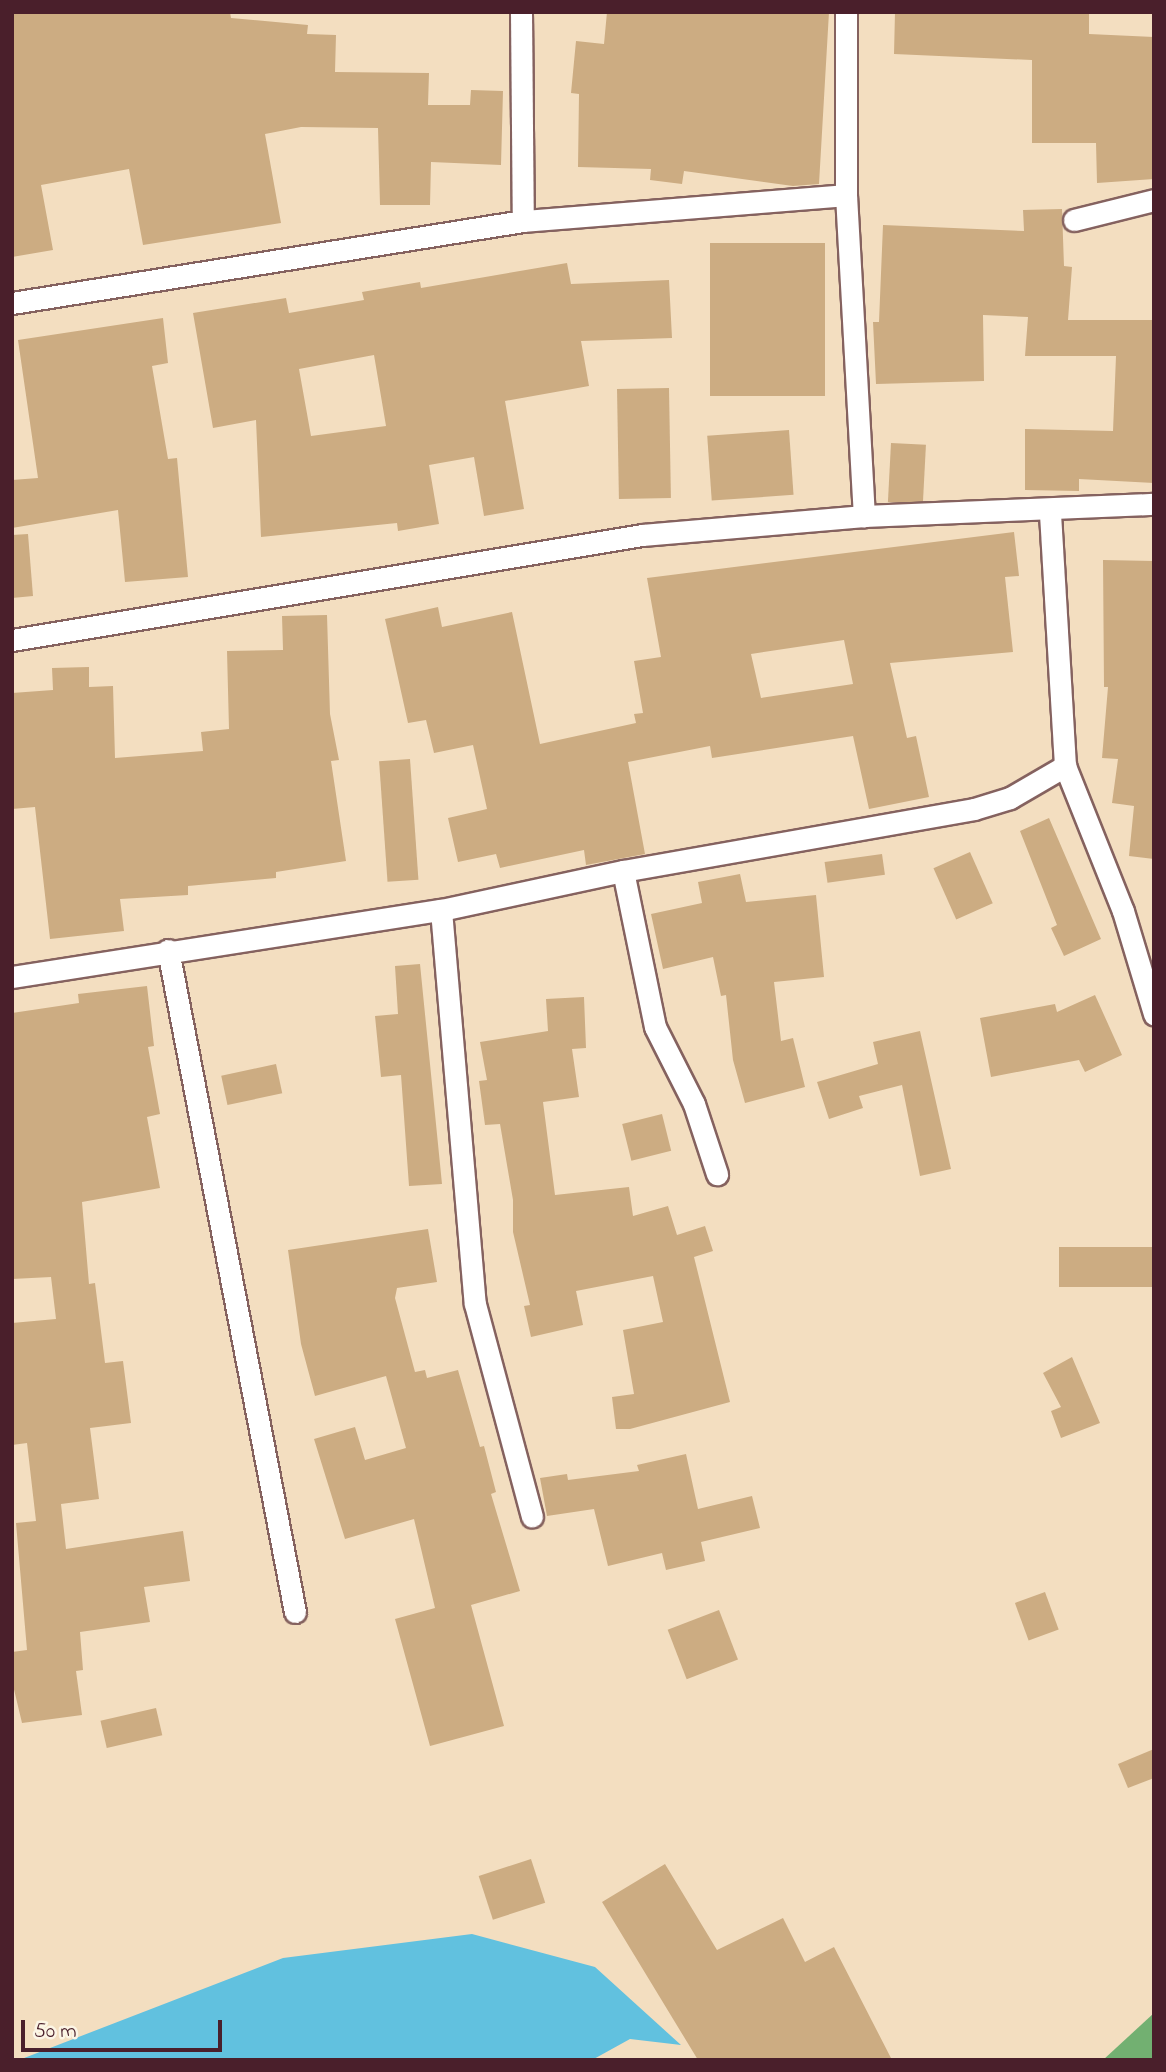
<!DOCTYPE html>
<html>
<head>
<meta charset="utf-8">
<style>
  body { margin:0 }
  #map { position:relative; width:1166px; height:2072px; overflow:hidden; background:#f3dec0; font-family:"Indie Flower",sans-serif }
  div>[style] { position:absolute }
  [style*='--x'] { left:calc(var(--x)*1px); top:calc(var(--y)*1px); width:calc(var(--w)*1px); rotate:calc(var(--a)*1deg) }
  .forest>* { inset:0; background:#72b071 }
  .water>* { inset:0; background:#61c1df }
  .building>* { inset:0; background:#ccac82; transform-origin:0 0 }
  .roads { filter:drop-shadow(2px 0 #85625f) drop-shadow(-2px 0 #85625f) drop-shadow(0 2px #85625f) drop-shadow(0 -2px #85625f) }
  .street>* { height:21px; margin:-10.5px; padding:0 10.5px; transform-origin:10.5px; border-radius:10.5px; background:#fff }
  span { translate:-50% -50%; white-space:nowrap; text-align:center; line-height:1.15; -webkit-text-stroke:5px #fcf5e5; paint-order:stroke }
  .frame { position:absolute; inset:0; border:14px solid #4a1f2b; pointer-events:none }
  .scale { position:absolute; left:21px; top:2020px; width:201px; height:32px; box-sizing:border-box; border:4px solid #4a1f2b; border-top:0; padding-left:9px; font-size:21px; line-height:24px; white-space:nowrap; color:#4a1f2b; -webkit-text-stroke:5px #fcf5e5; paint-order:stroke }
</style>
</head>
<body>
<div id="map">
  <div class="forest">
    <div style="clip-path:polygon(1154px 2013px,1154px 2060px,1103px 2060px)"></div>
  </div>
  <div class="water">
    <div style="clip-path:polygon(472px 1934px,595px 1967px,681px 2045px,630px 2039px,592px 2060px,19px 2060px,283px 1958px)"></div>
  </div>
  <div class="building">
    <div style="clip-path:polygon(12px 12px,230px 12px,231px 18px,308px 25px,307px 34px,336px 35px,335px 72px,429px 73px,428px 105px,470px 105px,471px 90px,503px 91px,501px 165px,431px 162px,430px 205px,380px 205px,378px 128px,301px 127px,265px 134px,281px 223px,143px 245px,129px 169px,41px 185px,53px 250px,12px 257px)"></div>
    <div style="clip-path:polygon(607px 12px,829px 12px,819px 184px,793px 186px,684px 171px,682px 184px,650px 180px,651px 169px,578px 167px,579px 94px,571px 93px,576px 41px,604px 44px)"></div>
    <div style="clip-path:polygon(895px 12px,1089px 12px,1089px 34px,1154px 37px,1154px 179px,1097px 183px,1096px 143px,1032px 143px,1032px 60px,894px 54px)"></div>
    <div style="clip-path:polygon(1062px 209px,1064px 266px,1072px 267px,1068px 320px,1154px 320px,1154px 483px,1079px 479px,1079px 491px,1025px 490px,1025px 429px,1113px 431px,1116px 356px,1025px 356px,1028px 317px,983px 315px,984px 381px,876px 384px,873px 322px,879px 322px,883px 225px,1024px 231px,1023px 210px)"></div>
    <div style="left:710px;top:243px;width:115px;height:153px"></div>
    <div style="clip-path:polygon(evenodd,567px 263px,571px 284px,669px 280px,672px 338px,581px 341px,589px 386px,505px 401px,524px 509px,484px 516px,474px 457px,429px 465px,439px 524px,398px 531px,397px 523px,261px 537px,256px 420px,213px 428px,193px 313px,286px 298px,289px 313px,364px 300px,362px 292px,420px 282px,421px 288px,567px 263px,374px 355px,386px 426px,311px 436px,299px 369px,374px 355px)"></div>
    <div style="clip-path:polygon(163px 318px,168px 363px,152px 366px,168px 459px,177px 458px,188px 577px,125px 582px,118px 510px,12px 528px,12px 480px,38px 478px,18px 340px)"></div>
    <div style="left:669px;top:388px;width:110px;height:52px;rotate:89deg"></div>
    <div style="left:789px;top:430px;width:65px;height:82px;rotate:86deg"></div>
    <div style="left:891px;top:443px;width:35px;height:59px;rotate:3deg"></div>
    <div style="clip-path:polygon(evenodd,1014px 532px,1019px 576px,1005px 577px,1013px 652px,890px 663px,907px 738px,916px 736px,929px 797px,869px 809px,853px 736px,712px 758px,710px 746px,628px 762px,645px 854px,586px 865px,584px 850px,500px 868px,496px 854px,458px 862px,448px 818px,487px 809px,473px 745px,434px 753px,426px 720px,408px 723px,385px 619px,438px 607px,442px 627px,512px 612px,540px 744px,636px 723px,634px 714px,643px 713px,634px 661px,661px 657px,647px 578px,1014px 532px,844px 640px,853px 684px,761px 698px,751px 654px,844px 640px)"></div>
    <div style="clip-path:polygon(28px 534px,33px 596px,12px 598px,12px 535px)"></div>
    <div style="clip-path:polygon(1103px 560px,1154px 561px,1154px 859px,1129px 856px,1134px 806px,1112px 803px,1118px 759px,1102px 758px,1108px 687px,1104px 687px)"></div>
    <div style="clip-path:polygon(327px 615px,330px 714px,339px 760px,331px 761px,346px 861px,276px 872px,276px 878px,188px 886px,188px 895px,120px 899px,124px 931px,50px 939px,35px 807px,12px 809px,12px 693px,53px 690px,52px 668px,89px 667px,89px 687px,113px 686px,115px 758px,203px 751px,201px 732px,229px 729px,227px 651px,283px 650px,282px 616px)"></div>
    <div style="left:410px;top:759px;width:121px;height:31px;rotate:86deg"></div>
    <div style="clip-path:polygon(1049px 818px,1101px 939px,1064px 956px,1051px 928px,1057px 925px,1020px 831px)"></div>
    <div style="left:970px;top:852px;width:56px;height:40px;rotate:66deg"></div>
    <div style="left:882px;top:854px;width:21px;height:58px;rotate:82deg"></div>
    <div style="clip-path:polygon(740px 874px,746px 902px,816px 895px,824px 977px,774px 982px,781px 1041px,793px 1038px,805px 1087px,745px 1103px,733px 1060px,726px 995px,721px 996px,713px 957px,663px 969px,651px 914px,702px 903px,698px 882px)"></div>
    <div style="clip-path:polygon(420px 964px,442px 1184px,409px 1186px,401px 1075px,381px 1077px,375px 1016px,398px 1014px,395px 966px)"></div>
    <div style="clip-path:polygon(147px 986px,154px 1046px,148px 1047px,160px 1114px,147px 1117px,160px 1188px,82px 1202px,89px 1284px,95px 1283px,105px 1363px,123px 1361px,131px 1423px,90px 1428px,99px 1499px,61px 1504px,66px 1549px,183px 1531px,190px 1581px,144px 1587px,150px 1622px,80px 1632px,83px 1670px,76px 1671px,82px 1715px,22px 1723px,12px 1681px,12px 1652px,27px 1650px,16px 1523px,36px 1521px,27px 1443px,12px 1445px,12px 1323px,56px 1319px,51px 1277px,12px 1279px,12px 1013px,79px 1003px,78px 994px)"></div>
    <div style="clip-path:polygon(1095px 995px,1122px 1055px,1085px 1072px,1079px 1060px,991px 1077px,980px 1018px,1055px 1004px,1057px 1012px)"></div>
    <div style="clip-path:polygon(584px 997px,586px 1048px,572px 1049px,579px 1097px,543px 1102px,555px 1195px,629px 1187px,633px 1216px,668px 1206px,677px 1235px,705px 1226px,713px 1251px,694px 1257px,730px 1402px,630px 1429px,616px 1429px,612px 1397px,634px 1394px,623px 1330px,663px 1322px,653px 1276px,576px 1291px,583px 1325px,531px 1337px,524px 1306px,530px 1305px,513px 1232px,513px 1200px,500px 1124px,485px 1125px,479px 1081px,487px 1080px,480px 1042px,548px 1031px,546px 999px)"></div>
    <div style="clip-path:polygon(920px 1031px,951px 1169px,920px 1176px,902px 1085px,859px 1096px,863px 1108px,829px 1119px,817px 1082px,878px 1064px,873px 1042px)"></div>
    <div style="left:276px;top:1064px;width:30px;height:56px;rotate:78deg"></div>
    <div style="left:662px;top:1114px;width:38px;height:41px;rotate:76deg"></div>
    <div style="clip-path:polygon(428px 1229px,437px 1282px,397px 1288px,395px 1298px,415px 1372px,425px 1370px,427px 1378px,458px 1370px,480px 1447px,484px 1446px,496px 1492px,491px 1494px,520px 1591px,471px 1605px,504px 1726px,430px 1746px,395px 1619px,435px 1608px,414px 1519px,345px 1539px,314px 1439px,355px 1427px,365px 1460px,406px 1448px,386px 1376px,315px 1396px,301px 1344px,288px 1250px)"></div>
    <div style="left:1154px;top:1247px;width:40px;height:95px;rotate:90deg"></div>
    <div style="clip-path:polygon(1072px 1357px,1100px 1423px,1061px 1438px,1051px 1411px,1061px 1407px,1043px 1373px)"></div>
    <div style="clip-path:polygon(686px 1454px,698px 1509px,752px 1496px,760px 1528px,701px 1542px,705px 1561px,666px 1570px,662px 1553px,608px 1566px,594px 1509px,547px 1516px,540px 1478px,567px 1474px,568px 1480px,639px 1471px,637px 1465px)"></div>
    <div style="left:1045px;top:1592px;width:40px;height:32px;rotate:70deg"></div>
    <div style="left:719px;top:1610px;width:53px;height:55px;rotate:69deg"></div>
    <div style="left:156px;top:1708px;width:28px;height:57px;rotate:77deg"></div>
    <div style="clip-path:polygon(1154px 1749px,1154px 1778px,1128px 1788px,1118px 1764px)"></div>
    <div style="left:531px;top:1859px;width:46px;height:55px;rotate:72deg"></div>
    <div style="clip-path:polygon(665px 1864px,717px 1950px,783px 1918px,805px 1962px,834px 1947px,892px 2060px,698px 2060px,602px 1902px)"></div>
  </div>
  <div class="roads">
    <div class="street">
      <div style="--x:521;--y:12;--w:209;--a:89.5"></div>
      <div style="--x:846;--y:12;--w:183;--a:90"></div>
      <div style="--x:846;--y:195;--w:322;--a:86.8"></div>
      <div style="--x:1074;--y:220;--w:82;--a:-14"></div>
      <div style="--x:12;--y:303;--w:518;--a:-9.12"></div>
      <div style="--x:523;--y:221;--w:324;--a:-4.6"></div>
      <div style="--x:12;--y:640;--w:639;--a:-9.46"></div>
      <div style="--x:642;--y:535;--w:223;--a:-4.9"></div>
      <div style="--x:864;--y:516;--w:290;--a:-2.4"></div>
      <div style="--x:1065;--y:766;--w:156;--a:68.2"></div>
      <div style="--x:1123;--y:911;--w:108;--a:73.2"></div>
      <div style="--x:623;--y:871;--w:159;--a:78.4"></div>
      <div style="--x:655;--y:1027;--w:86;--a:63.1"></div>
      <div style="--x:694;--y:1104;--w:74;--a:71.8"></div>
      <div style="--x:441;--y:910;--w:395;--a:85.1"></div>
      <div style="--x:475;--y:1304;--w:220;--a:75"></div>
      <div style="--x:168;--y:950;--w:674;--a:79.14"></div>
      <div style="--x:12;--y:977;--w:434;--a:-8.9"></div>
      <div style="--x:441;--y:910;--w:186;--a:-12.1"></div>
      <div style="--x:623;--y:871;--w:356;--a:-10"></div>
      <div style="--x:974;--y:809;--w:38;--a:-17"></div>
      <div style="--x:1010;--y:798;--w:64;--a:-30.2"></div>
      <div style="--x:1065;--y:766;--w:256;--a:-93.4"></div>
    </div>
  </div>
  <div class="frame"></div>
  <div class="scale">50 m</div>
</div>
</body>
</html>
